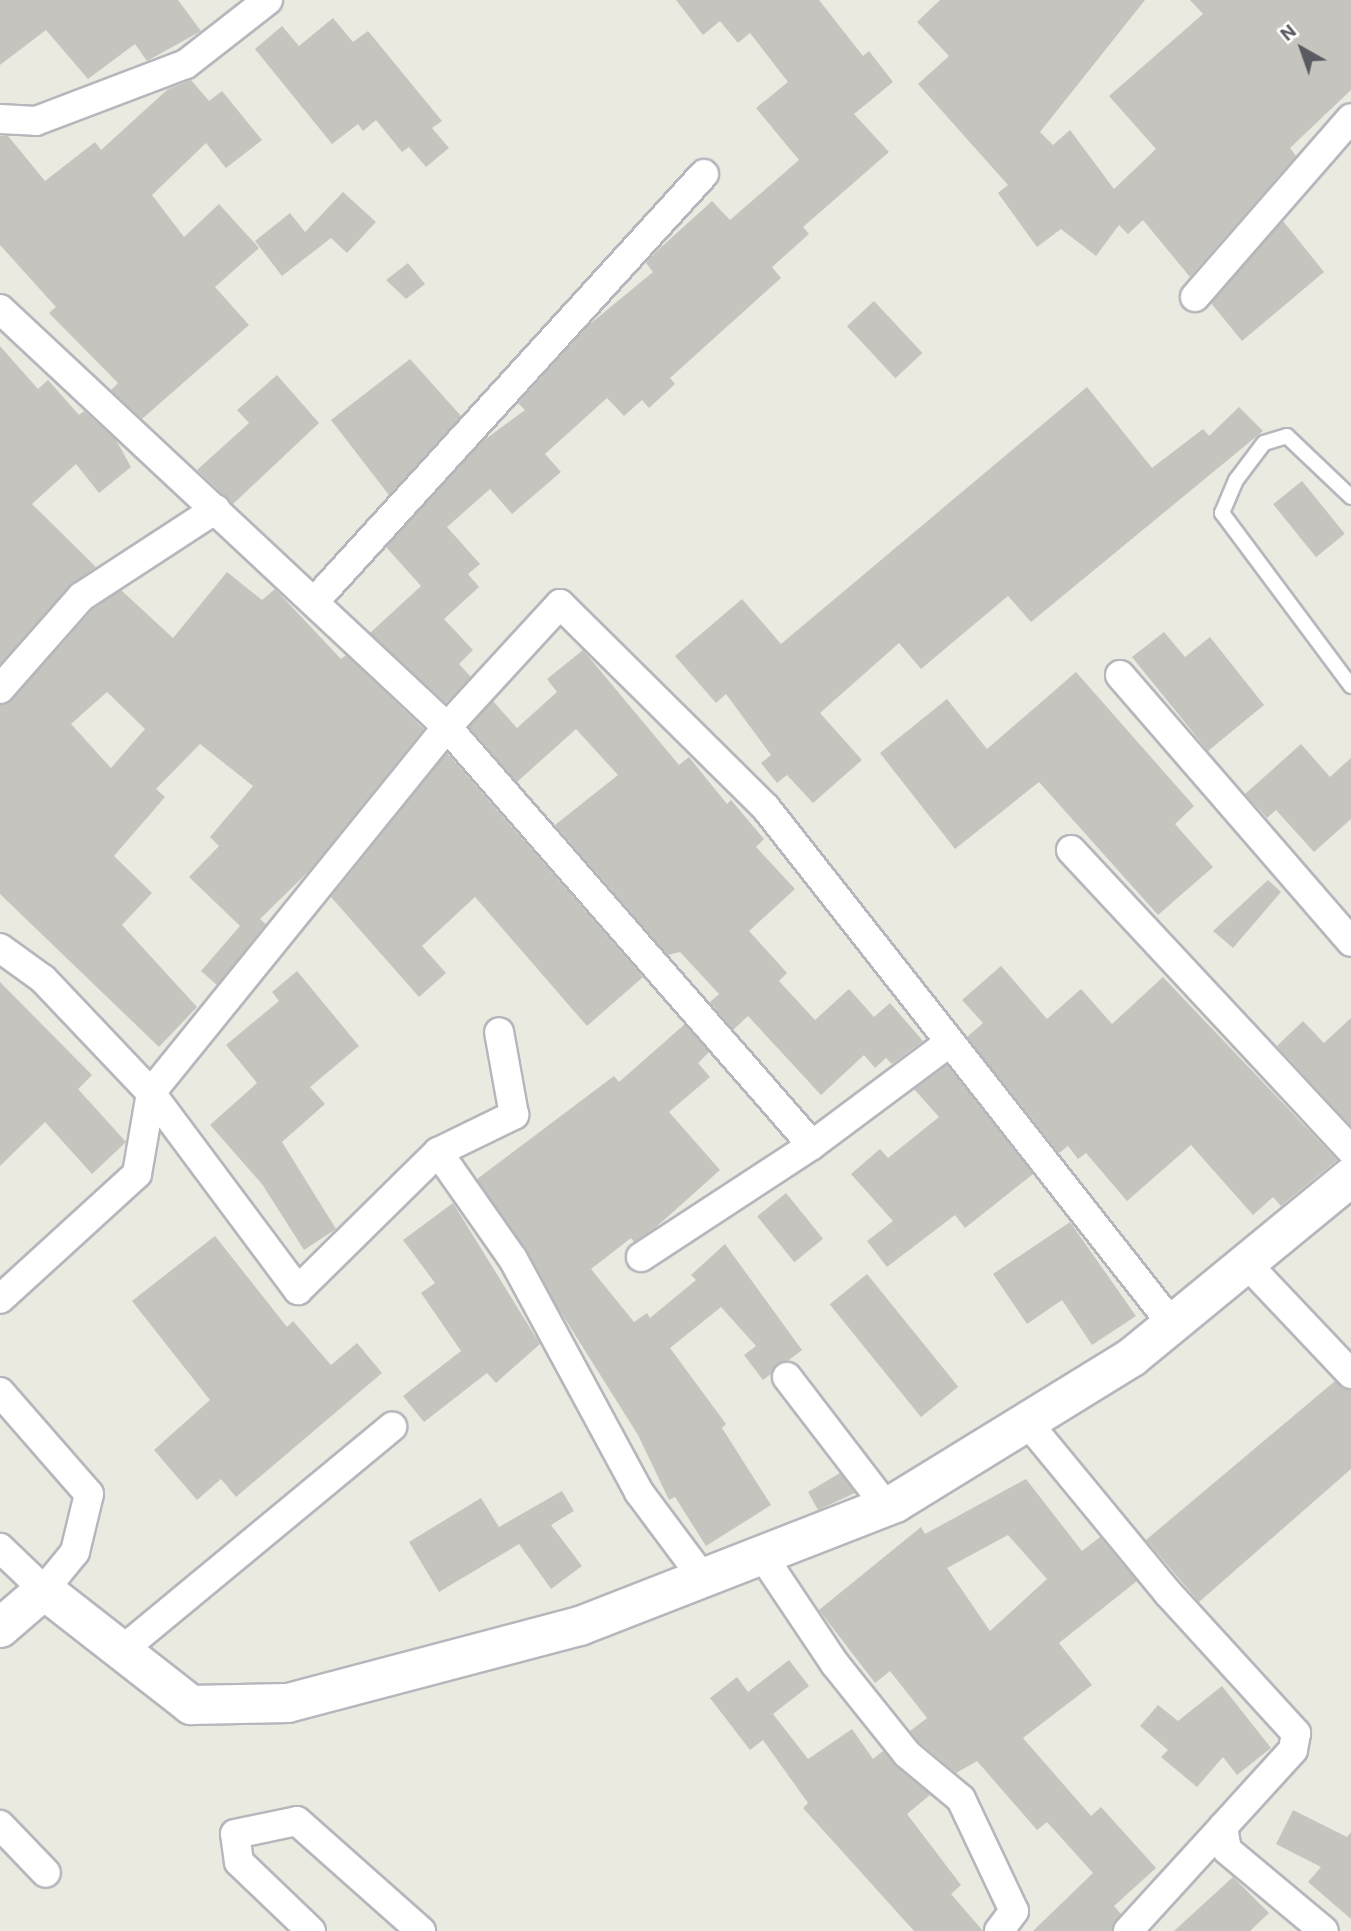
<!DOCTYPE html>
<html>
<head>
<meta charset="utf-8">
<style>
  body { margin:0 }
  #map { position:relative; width:1351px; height:1931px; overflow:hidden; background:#eaeae1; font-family:Roboto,sans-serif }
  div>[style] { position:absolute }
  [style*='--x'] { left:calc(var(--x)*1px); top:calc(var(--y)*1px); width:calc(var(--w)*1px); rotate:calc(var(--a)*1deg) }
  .building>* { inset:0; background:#c6c4be; transform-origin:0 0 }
  .roads { filter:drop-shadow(2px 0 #b6b7bc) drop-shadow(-2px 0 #b6b7bc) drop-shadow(0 2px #b6b7bc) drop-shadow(0 -2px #b6b7bc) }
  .lane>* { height:14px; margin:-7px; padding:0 7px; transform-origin:7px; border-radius:7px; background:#fff }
  .street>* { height:28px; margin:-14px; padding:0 14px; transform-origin:14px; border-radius:14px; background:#fff }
  .secondary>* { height:38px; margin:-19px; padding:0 19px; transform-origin:19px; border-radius:19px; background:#fff }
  span { translate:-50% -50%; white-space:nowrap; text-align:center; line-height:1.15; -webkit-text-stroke:7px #fff; paint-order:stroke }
  .north { position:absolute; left:1267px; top:14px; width:70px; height:70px; -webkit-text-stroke:5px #fff; paint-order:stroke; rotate:320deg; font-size:19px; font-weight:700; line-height:28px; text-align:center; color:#595b60 }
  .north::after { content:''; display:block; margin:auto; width:24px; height:32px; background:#595b60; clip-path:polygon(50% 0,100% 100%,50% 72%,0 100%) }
</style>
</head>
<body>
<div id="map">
  <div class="building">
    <div style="clip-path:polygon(0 0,178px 0,201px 31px,147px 61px,135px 44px,88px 79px,46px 30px,0 65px)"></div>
    <div style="clip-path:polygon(676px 0,819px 0,863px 56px,869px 51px,893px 82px,854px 114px,889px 152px,803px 227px,809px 234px,772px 267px,781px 278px,670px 378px,675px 384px,649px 408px,642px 400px,624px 416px,607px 398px,545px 454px,561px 472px,512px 514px,490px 489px,447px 527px,480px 564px,468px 574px,479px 587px,444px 619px,473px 650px,459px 664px,471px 677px,446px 703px,370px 633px,421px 586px,386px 547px,483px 441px,525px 410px,518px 403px,590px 324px,653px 272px,646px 263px,657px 251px,712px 201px,730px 220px,799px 160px,756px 108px,788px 82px,750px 33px,738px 43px,720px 21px,703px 35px)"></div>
    <div style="clip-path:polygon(940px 0,1145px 0,1040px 132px,1053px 145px,1070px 130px,1114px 189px,1156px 149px,1109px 96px,1203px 14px,1190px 0,1351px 0,1351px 90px,1290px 148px,1296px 156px,1190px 277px,1143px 220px,1128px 234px,1119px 225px,1096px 256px,1061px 229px,1037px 247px,998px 193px,1008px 185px,918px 84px,949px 56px,917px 22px)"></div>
    <div style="clip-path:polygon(333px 18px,353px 42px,368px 31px,442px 121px,432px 128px,449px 148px,426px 167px,409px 147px,402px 152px,376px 120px,363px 131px,358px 124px,332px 144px,255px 49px,282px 26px,299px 46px)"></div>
    <div style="clip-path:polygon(191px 80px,209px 101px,222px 91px,262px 140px,226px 168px,206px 143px,152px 195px,184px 237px,219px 204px,259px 248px,215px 287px,249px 325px,142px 419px,111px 390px,118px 383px,49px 313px,56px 307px,0 245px,0 136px,8px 136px,45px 181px,95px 142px,101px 150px,168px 89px)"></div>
    <div style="clip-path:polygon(343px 192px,376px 222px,347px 253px,331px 238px,282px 276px,255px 241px,290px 213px,305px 232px)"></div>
    <div style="clip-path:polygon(1283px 221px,1324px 272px,1242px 341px,1211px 303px)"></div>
    <div style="clip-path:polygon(408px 263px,425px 284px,406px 299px,386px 280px)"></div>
    <div style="left:874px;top:301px;width:71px;height:37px;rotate:47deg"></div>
    <div style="clip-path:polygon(0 346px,38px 389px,48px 380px,79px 415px,84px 411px,116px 440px,131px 467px,99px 493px,76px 464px,32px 504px,96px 567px,69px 586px,0 664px)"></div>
    <div style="clip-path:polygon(410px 359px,461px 416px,389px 495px,331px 420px)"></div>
    <div style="clip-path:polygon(277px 375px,319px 423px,233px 504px,197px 470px,249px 423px,237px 410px)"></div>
    <div style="clip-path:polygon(1087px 387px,1152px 468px,1203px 429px,1209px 436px,1239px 407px,1263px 431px,1031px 622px,1008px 596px,921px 669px,899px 643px,820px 713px,862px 760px,813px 803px,787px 775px,777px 783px,761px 763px,771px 755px,726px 694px,716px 703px,675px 656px,742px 599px,781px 644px)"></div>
    <div style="left:1302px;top:481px;width:68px;height:37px;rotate:51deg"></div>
    <div style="clip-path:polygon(evenodd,227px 572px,262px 600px,275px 589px,341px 659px,346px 655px,424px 729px,309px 871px,260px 919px,266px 924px,217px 985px,201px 971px,240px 926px,189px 877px,219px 846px,210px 837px,253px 786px,200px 744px,156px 789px,165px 797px,114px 856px,152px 893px,122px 925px,197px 1007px,159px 1047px,0 894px,0 705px,12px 700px,92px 610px,121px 590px,173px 638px,227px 572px,107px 692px,145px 729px,111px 768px,71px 724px,107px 692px)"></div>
    <div style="clip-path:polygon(1164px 632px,1185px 657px,1210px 637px,1264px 705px,1208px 751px,1132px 657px)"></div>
    <div style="clip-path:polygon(583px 650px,679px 765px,689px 757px,727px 804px,731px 800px,764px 839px,756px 847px,795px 889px,749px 931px,787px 973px,779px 981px,815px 1020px,849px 989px,874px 1017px,890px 1003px,923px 1041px,892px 1064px,886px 1058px,875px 1068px,864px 1055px,821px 1095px,748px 1016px,733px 1030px,710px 1002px,719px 994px,680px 952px,668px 955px,555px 825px,618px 775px,576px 729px,517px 782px,469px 727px,493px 701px,517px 728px,557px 692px,547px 679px)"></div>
    <div style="clip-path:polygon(1076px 672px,1194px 806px,1175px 824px,1213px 867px,1158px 915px,1039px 782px,955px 849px,880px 753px,947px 699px,987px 749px)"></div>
    <div style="clip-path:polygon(1301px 744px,1330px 777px,1351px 758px,1351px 819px,1314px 852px,1276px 810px,1267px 818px,1245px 794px)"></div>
    <div style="clip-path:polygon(447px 753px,643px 977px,587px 1026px,475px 897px,422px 946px,446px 973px,419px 997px,331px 897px)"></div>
    <div style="clip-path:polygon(1268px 880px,1281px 892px,1233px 948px,1213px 931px)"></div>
    <div style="clip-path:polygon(1001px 966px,1047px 1019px,1081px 989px,1112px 1024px,1163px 977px,1337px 1160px,1281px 1206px,1273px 1197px,1253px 1215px,1191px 1145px,1127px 1201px,1086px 1153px,1078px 1159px,1068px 1146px,1059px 1153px,967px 1037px,983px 1023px,962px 1000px)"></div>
    <div style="clip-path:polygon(297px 971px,359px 1046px,310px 1087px,325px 1104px,282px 1142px,336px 1229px,304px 1250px,262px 1184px,210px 1125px,257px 1083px,226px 1045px,279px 1001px,272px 992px)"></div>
    <div style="clip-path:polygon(0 982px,92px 1075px,78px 1089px,126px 1142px,92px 1174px,45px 1122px,0 1166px)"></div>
    <div style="clip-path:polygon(1351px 1018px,1351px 1126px,1277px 1046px,1303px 1021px,1324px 1043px)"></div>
    <div style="clip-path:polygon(685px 1024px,709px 1052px,698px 1063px,710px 1077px,669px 1112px,720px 1170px,655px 1228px,634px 1242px,631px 1238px,591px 1269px,634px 1322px,647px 1313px,650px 1318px,696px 1280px,691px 1275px,725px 1244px,802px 1350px,763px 1380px,744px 1355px,756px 1346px,721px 1307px,670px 1348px,726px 1424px,722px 1428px,771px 1505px,706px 1546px,675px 1497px,669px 1500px,638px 1435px,477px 1179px,614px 1076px,619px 1082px)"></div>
    <div style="clip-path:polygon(947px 1065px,1033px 1174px,965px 1228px,955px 1215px,887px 1267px,867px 1241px,893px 1221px,851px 1174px,880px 1149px,888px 1158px,939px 1117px,914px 1089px)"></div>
    <div style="left:786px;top:1193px;width:59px;height:37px;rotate:51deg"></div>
    <div style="clip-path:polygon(453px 1203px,540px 1344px,496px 1383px,487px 1373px,424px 1422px,403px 1396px,461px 1351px,421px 1293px,435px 1283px,403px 1240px)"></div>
    <div style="clip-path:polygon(1070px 1222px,1136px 1316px,1092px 1345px,1062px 1300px,1027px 1324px,993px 1274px)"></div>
    <div style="clip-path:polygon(215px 1236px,287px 1327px,293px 1321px,331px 1365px,357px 1343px,382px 1373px,236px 1497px,221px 1479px,197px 1500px,154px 1450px,210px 1400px,132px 1301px)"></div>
    <div style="left:867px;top:1274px;width:145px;height:48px;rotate:51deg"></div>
    <div style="clip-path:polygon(1335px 1381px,1351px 1390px,1351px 1469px,1199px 1602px,1146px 1540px)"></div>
    <div style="clip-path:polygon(840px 1473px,855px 1493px,818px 1510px,808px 1492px)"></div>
    <div style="clip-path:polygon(evenodd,1026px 1479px,1082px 1551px,1100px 1537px,1137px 1581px,1059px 1643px,1092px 1685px,1023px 1738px,1091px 1816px,1101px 1807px,1156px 1868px,1114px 1906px,1121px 1914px,1112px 1931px,1033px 1931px,1093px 1873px,1047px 1822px,1037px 1830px,977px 1761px,956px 1773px,919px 1742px,910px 1731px,927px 1718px,890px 1671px,875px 1683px,819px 1610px,921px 1527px,925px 1534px,1026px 1479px,1008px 1535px,1047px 1579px,990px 1631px,947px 1568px,1008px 1535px)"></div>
    <div style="clip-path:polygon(562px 1491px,574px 1511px,551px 1525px,582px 1566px,551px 1589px,519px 1544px,439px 1592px,409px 1542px,481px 1498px,499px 1527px)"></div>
    <div style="clip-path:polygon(789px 1660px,809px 1686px,773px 1714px,808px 1759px,852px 1729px,873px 1759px,883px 1751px,930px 1795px,907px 1814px,961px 1885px,951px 1894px,983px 1931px,914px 1931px,803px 1808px,808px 1803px,763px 1740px,750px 1750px,710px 1698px,737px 1677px,748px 1692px)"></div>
    <div style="clip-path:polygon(1222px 1686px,1271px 1748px,1237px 1775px,1223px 1757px,1197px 1787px,1161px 1757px,1168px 1750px,1140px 1726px,1158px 1705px,1178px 1721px)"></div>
    <div style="clip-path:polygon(1293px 1810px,1347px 1837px,1351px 1832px,1351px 1919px,1308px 1882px,1321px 1867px,1276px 1844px)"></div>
    <div style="clip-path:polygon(1233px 1877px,1269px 1913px,1250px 1931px,1174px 1931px)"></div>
  </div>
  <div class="roads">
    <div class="lane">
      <div style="--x:1351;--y:497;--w:88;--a:-136.4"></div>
      <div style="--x:1287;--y:436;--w:24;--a:163"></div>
      <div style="--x:1264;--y:443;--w:46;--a:127.1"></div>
      <div style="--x:1236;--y:480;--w:36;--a:113"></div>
      <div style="--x:1222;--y:513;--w:216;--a:53.3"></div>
    </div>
    <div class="street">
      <div style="--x:0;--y:119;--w:36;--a:3"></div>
      <div style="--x:36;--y:121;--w:160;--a:-20.8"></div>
      <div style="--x:186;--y:64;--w:104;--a:-38"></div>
      <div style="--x:1195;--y:297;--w:237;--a:-48.9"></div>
      <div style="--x:0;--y:309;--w:612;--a:43.08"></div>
      <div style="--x:447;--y:727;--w:471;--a:129"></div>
      <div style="--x:151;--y:1093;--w:246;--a:53.3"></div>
      <div style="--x:298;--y:1290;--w:197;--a:-44.6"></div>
      <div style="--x:438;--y:1152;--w:85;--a:-26"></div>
      <div style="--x:514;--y:1115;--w:84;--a:-100.2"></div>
      <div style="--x:314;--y:602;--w:579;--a:-47.66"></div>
      <div style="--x:1120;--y:675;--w:353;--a:49.1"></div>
      <div style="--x:0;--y:689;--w:123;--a:-48.6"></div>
      <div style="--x:81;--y:597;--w:161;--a:-33.1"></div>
      <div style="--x:1071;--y:850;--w:410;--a:47"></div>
      <div style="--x:0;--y:948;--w:53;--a:35.8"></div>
      <div style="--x:43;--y:979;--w:157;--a:46.5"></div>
      <div style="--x:151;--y:1093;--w:82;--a:99.8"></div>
      <div style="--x:137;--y:1174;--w:185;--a:137.6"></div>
      <div style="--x:812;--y:1145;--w:172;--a:-36.7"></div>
      <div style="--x:438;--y:1152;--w:131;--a:55"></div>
      <div style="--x:513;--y:1259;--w:265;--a:61.6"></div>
      <div style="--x:639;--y:1492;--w:107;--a:53.3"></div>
      <div style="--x:641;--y:1257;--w:204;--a:-33.2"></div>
      <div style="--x:812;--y:1145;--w:555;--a:-131.13"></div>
      <div style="--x:447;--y:727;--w:167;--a:-47.4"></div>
      <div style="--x:560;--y:604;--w:290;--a:44.7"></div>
      <div style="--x:766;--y:808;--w:657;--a:51.8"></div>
      <div style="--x:1248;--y:1265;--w:150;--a:46.6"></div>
      <div style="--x:787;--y:1377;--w:163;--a:52.5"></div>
      <div style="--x:0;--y:1392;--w:135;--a:48.9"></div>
      <div style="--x:89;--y:1494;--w:60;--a:103.6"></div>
      <div style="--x:75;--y:1552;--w:49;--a:129.2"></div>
      <div style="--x:44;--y:1590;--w:61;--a:-136.3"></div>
      <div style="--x:1027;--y:1422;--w:222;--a:50.5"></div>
      <div style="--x:1168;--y:1593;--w:190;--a:47.6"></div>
      <div style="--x:1296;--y:1733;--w:17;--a:100"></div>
      <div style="--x:1293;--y:1750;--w:104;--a:132.3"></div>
      <div style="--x:1223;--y:1827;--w:23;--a:80"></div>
      <div style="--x:1227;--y:1850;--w:126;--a:39.9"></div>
      <div style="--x:762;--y:1555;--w:131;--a:56.2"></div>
      <div style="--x:835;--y:1664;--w:115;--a:51.3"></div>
      <div style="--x:907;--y:1754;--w:70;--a:39.8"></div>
      <div style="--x:961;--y:1799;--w:124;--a:64.7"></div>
      <div style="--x:1014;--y:1911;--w:25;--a:127"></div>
      <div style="--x:121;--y:1651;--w:352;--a:-39.6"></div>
      <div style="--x:0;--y:1825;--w:66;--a:46.2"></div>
      <div style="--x:311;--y:1931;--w:100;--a:-136.2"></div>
      <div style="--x:239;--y:1862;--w:28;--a:-98"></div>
      <div style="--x:235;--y:1834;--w:63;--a:-11.8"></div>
      <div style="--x:297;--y:1821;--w:166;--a:41.6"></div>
      <div style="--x:1128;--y:1931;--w:141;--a:-47.6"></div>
    </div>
    <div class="secondary">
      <div style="--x:0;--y:1628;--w:58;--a:-40.8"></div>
      <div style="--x:44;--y:1590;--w:187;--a:38"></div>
      <div style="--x:191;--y:1705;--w:97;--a:-1.2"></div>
      <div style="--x:288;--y:1703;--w:302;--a:-14.8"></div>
      <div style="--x:580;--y:1626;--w:338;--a:-21.3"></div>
      <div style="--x:895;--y:1503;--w:278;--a:-31.6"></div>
      <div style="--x:1132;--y:1357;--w:283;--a:-39.4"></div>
    </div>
  </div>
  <div class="north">N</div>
</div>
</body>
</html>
